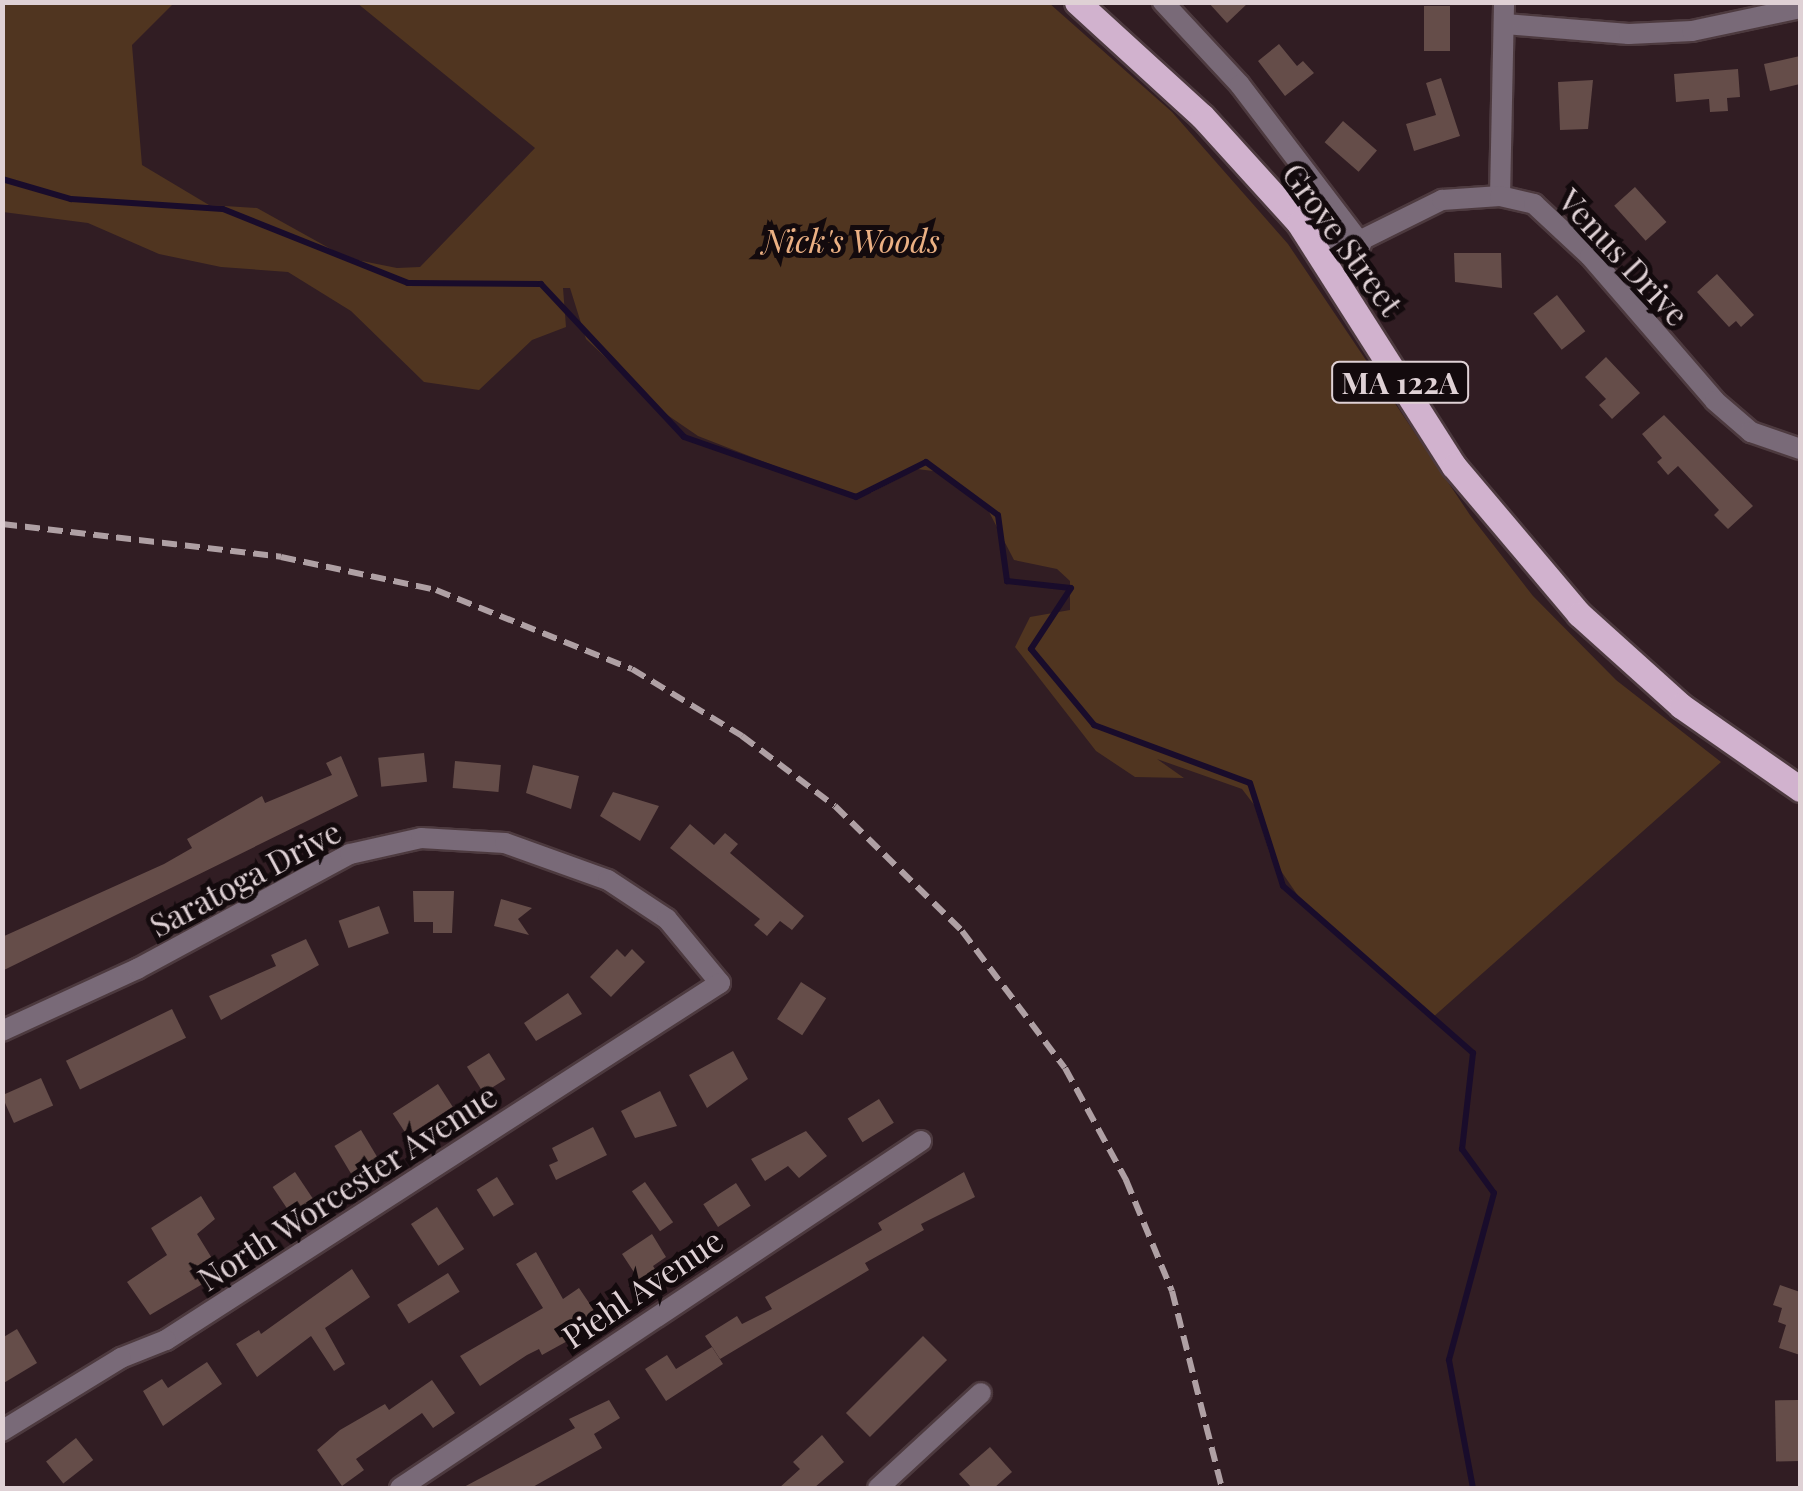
<!DOCTYPE html>
<html>
<head>
<meta charset="utf-8">
<style>
  body { margin:0 }
  #map { position:relative; width:1803px; height:1491px; overflow:hidden; background:#311d23; font-family:"Playfair Display",serif }
  div>[style] { position:absolute }
  [style*='--x'] { left:calc(var(--x)*1px); top:calc(var(--y)*1px); width:calc(var(--w)*1px); rotate:calc(var(--a)*1deg) }
  .green>* { inset:0; background:#503520 }
  .stream>* { height:6px; margin:-3px; padding:0 3px; transform-origin:3px; border-radius:3px; background:#190c2b }
  .building>* { inset:0; background:#654d49; transform-origin:0 0 }
  .roads { filter:drop-shadow(2px 0 #4d3a3f) drop-shadow(-2px 0 #4d3a3f) drop-shadow(0 2px #4d3a3f) drop-shadow(0 -2px #4d3a3f) }
  .street>* { height:20px; margin:-10px; padding:0 10px; transform-origin:10px; border-radius:10px; background:#796a78 }
  .primary>* { height:25px; margin:-12.5px; padding:0 12.5px; transform-origin:12.5px; border-radius:12.5px; background:#d1b2ce }
  .rail>* { height:6px; margin-top:-3px; transform-origin:0; background:repeating-linear-gradient(90deg,#afa0a4 0 15px,transparent 0 23px) }
  span { translate:-50% -50%; white-space:nowrap; text-align:center; line-height:1.15; -webkit-text-stroke:10px #130a0d; paint-order:stroke }
  .shield-label span { padding:2px 8px; background:#130a0d; border:2px solid; border-radius:8px; -webkit-text-stroke-width:0 }
  .shield-label { font-size:30px; color:#dfd1d5; font-weight:700 }
  .street-label { font-size:32px; color:#dfd1d5 }
  .park-label { font-size:32px; color:#ebb083; font-style:italic }
  .frame { position:absolute; inset:0; border:5px solid #dfd1d5; pointer-events:none }
</style>
</head>
<body>
<div id="map">
  <div class="green">
    <div style="clip-path:polygon(2px 3px,174px 3px,132px 45px,142px 165px,209px 205px,257px 208px,347px 258px,397px 268px,420px 267px,535px 148px,357px 3px,1049px 3px,1172px 112px,1288px 244px,1470px 515px,1533px 596px,1616px 680px,1721px 762px,1432px 1018px,1303px 903px,1270px 855px,1255px 806px,1242px 789px,1157px 759px,1184px 778px,1135px 777px,1096px 751px,1015px 647px,1030px 617px,1070px 610px,1070px 581px,1057px 569px,1014px 560px,987px 508px,941px 472px,917px 469px,871px 493px,846px 494px,698px 436px,663px 412px,586px 339px,570px 288px,563px 288px,566px 327px,532px 340px,479px 390px,424px 382px,351px 311px,288px 272px,221px 267px,159px 254px,88px 223px,3px 212px)"></div>
  </div>
  <div class="stream">
    <div style="--x:2;--y:179;--w:72;--a:16.2"></div>
    <div style="--x:71;--y:199;--w:152;--a:3.8"></div>
    <div style="--x:223;--y:209;--w:199;--a:21.8"></div>
    <div style="--x:408;--y:283;--w:133;--a:0.4"></div>
    <div style="--x:541;--y:284;--w:209;--a:46.9"></div>
    <div style="--x:684;--y:437;--w:182;--a:19.2"></div>
    <div style="--x:856;--y:497;--w:78;--a:-26.6"></div>
    <div style="--x:926;--y:462;--w:89;--a:36.4"></div>
    <div style="--x:998;--y:515;--w:67;--a:82.2"></div>
    <div style="--x:1007;--y:581;--w:64;--a:6.2"></div>
    <div style="--x:1071;--y:588;--w:73;--a:123.3"></div>
    <div style="--x:1031;--y:649;--w:99;--a:50.3"></div>
    <div style="--x:1094;--y:725;--w:166;--a:20.4"></div>
    <div style="--x:1250;--y:783;--w:108;--a:72.2"></div>
    <div style="--x:1283;--y:886;--w:253;--a:41.3"></div>
    <div style="--x:1473;--y:1053;--w:97;--a:96.5"></div>
    <div style="--x:1462;--y:1149;--w:54;--a:54"></div>
    <div style="--x:1494;--y:1193;--w:173;--a:105.1"></div>
    <div style="--x:1449;--y:1360;--w:130;--a:79.4"></div>
  </div>
  <div class="building">
    <div style="clip-path:polygon(1208px 2px,1249px 2px,1227px 23px)"></div>
    <div style="left:1424px;top:6px;width:26px;height:45px"></div>
    <div style="clip-path:polygon(1279px 44px,1297px 66px,1303px 61px,1314px 73px,1285px 96px,1258px 61px)"></div>
    <div style="clip-path:polygon(1800px 56px,1800px 84px,1770px 91px,1764px 64px)"></div>
    <div style="clip-path:polygon(1738px 69px,1740px 97px,1727px 98px,1728px 111px,1710px 112px,1709px 99px,1676px 102px,1674px 74px)"></div>
    <div style="clip-path:polygon(1441px 78px,1460px 136px,1414px 151px,1406px 124px,1436px 115px,1426px 83px)"></div>
    <div style="clip-path:polygon(1593px 80px,1588px 129px,1560px 130px,1558px 82px)"></div>
    <div style="left:1343px;top:121px;width:45px;height:28px;rotate:41deg"></div>
    <div style="left:1635px;top:187px;width:47px;height:28px;rotate:48deg"></div>
    <div style="clip-path:polygon(1454px 253px,1501px 253px,1502px 288px,1455px 282px)"></div>
    <div style="clip-path:polygon(1717px 274px,1754px 315px,1741px 327px,1736px 321px,1729px 327px,1697px 292px)"></div>
    <div style="left:1557px;top:295px;width:46px;height:30px;rotate:52deg"></div>
    <div style="clip-path:polygon(1606px 357px,1640px 393px,1612px 419px,1599px 405px,1606px 399px,1585px 377px)"></div>
    <div style="clip-path:polygon(1664px 415px,1753px 506px,1728px 529px,1714px 515px,1719px 510px,1678px 466px,1668px 475px,1657px 462px,1662px 458px,1642px 434px)"></div>
    <div style="left:424px;top:753px;width:29px;height:46px;rotate:84deg"></div>
    <div style="clip-path:polygon(341px 756px,358px 796px,2px 971px,2px 937px,164px 864px,192px 848px,187px 839px,262px 796px,265px 803px,332px 775px,326px 763px)"></div>
    <div style="left:455px;top:761px;width:46px;height:27px;rotate:5deg"></div>
    <div style="clip-path:polygon(533px 765px,579px 776px,571px 809px,526px 793px)"></div>
    <div style="clip-path:polygon(613px 792px,659px 806px,640px 841px,600px 816px)"></div>
    <div style="clip-path:polygon(690px 824px,714px 845px,725px 833px,738px 844px,730px 853px,804px 916px,792px 930px,780px 921px,767px 936px,754px 925px,760px 919px,670px 848px)"></div>
    <div style="clip-path:polygon(413px 891px,454px 891px,452px 933px,433px 933px,433px 922px,414px 922px)"></div>
    <div style="clip-path:polygon(501px 899px,532px 908px,518px 919px,529px 935px,494px 926px)"></div>
    <div style="left:379px;top:906px;width:29px;height:43px;rotate:70deg"></div>
    <div style="clip-path:polygon(306px 939px,319px 965px,221px 1020px,209px 996px,276px 966px,271px 955px)"></div>
    <div style="clip-path:polygon(617px 949px,625px 957px,632px 949px,645px 962px,611px 997px,590px 977px)"></div>
    <div style="left:801px;top:982px;width:30px;height:44px;rotate:33deg"></div>
    <div style="clip-path:polygon(568px 993px,582px 1014px,536px 1041px,524px 1023px)"></div>
    <div style="left:172px;top:1009px;width:32px;height:118px;rotate:64deg"></div>
    <div style="clip-path:polygon(733px 1051px,748px 1079px,707px 1108px,689px 1075px)"></div>
    <div style="left:489px;top:1053px;width:31px;height:26px;rotate:58deg"></div>
    <div style="left:41px;top:1078px;width:30px;height:43px;rotate:66deg"></div>
    <div style="left:438px;top:1084px;width:27px;height:54px;rotate:57deg"></div>
    <div style="clip-path:polygon(660px 1091px,677px 1126px,635px 1138px,621px 1111px)"></div>
    <div style="left:879px;top:1099px;width:28px;height:37px;rotate:58deg"></div>
    <div style="clip-path:polygon(593px 1127px,607px 1155px,556px 1180px,549px 1165px,558px 1161px,552px 1148px)"></div>
    <div style="left:361px;top:1130px;width:35px;height:31px;rotate:59deg"></div>
    <div style="clip-path:polygon(806px 1131px,827px 1156px,799px 1178px,788px 1166px,765px 1181px,751px 1159px)"></div>
    <div style="left:295px;top:1172px;width:43px;height:27px;rotate:56deg"></div>
    <div style="clip-path:polygon(964px 1172px,975px 1197px,921px 1224px,924px 1230px,865px 1263px,869px 1270px,720px 1359px,705px 1336px,737px 1316px,742px 1324px,772px 1309px,765px 1297px,882px 1230px,878px 1223px)"></div>
    <div style="left:497px;top:1177px;width:32px;height:24px;rotate:58deg"></div>
    <div style="left:645px;top:1182px;width:49px;height:16px;rotate:55deg"></div>
    <div style="left:736px;top:1183px;width:27px;height:39px;rotate:57deg"></div>
    <div style="clip-path:polygon(201px 1196px,215px 1219px,197px 1234px,213px 1260px,198px 1269px,206px 1282px,150px 1315px,127px 1282px,167px 1255px,151px 1228px)"></div>
    <div style="left:437px;top:1207px;width:50px;height:31px;rotate:57deg"></div>
    <div style="clip-path:polygon(652px 1234px,666px 1257px,653px 1266px,661px 1278px,645px 1289px,622px 1254px)"></div>
    <div style="clip-path:polygon(536px 1252px,563px 1299px,579px 1288px,602px 1322px,542px 1355px,539px 1349px,527px 1355px,480px 1386px,460px 1356px,543px 1308px,516px 1264px)"></div>
    <div style="clip-path:polygon(352px 1269px,370px 1297px,325px 1328px,345px 1364px,334px 1371px,311px 1336px,257px 1377px,236px 1344px,259px 1330px,261px 1334px)"></div>
    <div style="left:448px;top:1273px;width:22px;height:60px;rotate:58deg"></div>
    <div style="clip-path:polygon(1780px 1285px,1800px 1292px,1800px 1355px,1779px 1348px,1786px 1325px,1778px 1322px,1782px 1308px,1773px 1305px)"></div>
    <div style="clip-path:polygon(17px 1329px,37px 1363px,2px 1384px,2px 1338px)"></div>
    <div style="left:923px;top:1336px;width:34px;height:109px;rotate:45deg"></div>
    <div style="clip-path:polygon(712px 1347px,723px 1364px,666px 1401px,645px 1369px,667px 1355px,676px 1369px)"></div>
    <div style="clip-path:polygon(207px 1362px,222px 1384px,163px 1426px,143px 1391px,162px 1379px,168px 1388px)"></div>
    <div style="clip-path:polygon(432px 1380px,455px 1413px,433px 1428px,422px 1413px,356px 1459px,364px 1470px,342px 1486px,317px 1450px,340px 1430px,385px 1404px,389px 1410px)"></div>
    <div style="clip-path:polygon(609px 1400px,620px 1418px,594px 1434px,602px 1448px,531px 1488px,462px 1488px,575px 1428px,569px 1419px)"></div>
    <div style="left:1799px;top:1400px;width:61px;height:24px;rotate:89deg"></div>
    <div style="clip-path:polygon(822px 1435px,844px 1462px,814px 1488px,779px 1488px,800px 1469px,793px 1462px)"></div>
    <div style="left:76px;top:1438px;width:28px;height:38px;rotate:52deg"></div>
    <div style="clip-path:polygon(990px 1447px,1012px 1472px,994px 1488px,972px 1488px,959px 1474px)"></div>
  </div>
  <div class="roads">
    <div class="street">
      <div style="--x:1163;--y:2;--w:113;--a:47.1"></div>
      <div style="--x:1240;--y:85;--w:200;--a:52.7"></div>
      <div style="--x:1505;--y:24;--w:124;--a:4.6"></div>
      <div style="--x:1629;--y:34;--w:63;--a:-2.7"></div>
      <div style="--x:1692;--y:31;--w:110;--a:-12"></div>
      <div style="--x:1500;--y:196;--w:194;--a:-88.8"></div>
      <div style="--x:1323;--y:259;--w:133;--a:-26.4"></div>
      <div style="--x:1442;--y:200;--w:58;--a:-3.9"></div>
      <div style="--x:1500;--y:196;--w:35;--a:13"></div>
      <div style="--x:1534;--y:204;--w:76;--a:42.9"></div>
      <div style="--x:1590;--y:256;--w:191;--a:49.2"></div>
      <div style="--x:1715;--y:401;--w:48;--a:40.7"></div>
      <div style="--x:1751;--y:432;--w:52;--a:19.1"></div>
      <div style="--x:2;--y:1031;--w:149;--a:-24.7"></div>
      <div style="--x:137;--y:969;--w:242;--a:-28.4"></div>
      <div style="--x:350;--y:854;--w:73;--a:-12.7"></div>
      <div style="--x:421;--y:838;--w:84;--a:3.4"></div>
      <div style="--x:505;--y:843;--w:109;--a:19.8"></div>
      <div style="--x:608;--y:880;--w:71;--a:33.5"></div>
      <div style="--x:667;--y:919;--w:83;--a:50.4"></div>
      <div style="--x:720;--y:983;--w:659;--a:147.2"></div>
      <div style="--x:166;--y:1340;--w:48;--a:158.2"></div>
      <div style="--x:121;--y:1358;--w:140;--a:148.5"></div>
      <div style="--x:400;--y:1488;--w:626;--a:-33.66"></div>
      <div style="--x:878;--y:1488;--w:140;--a:-42.7"></div>
    </div>
    <div class="primary">
      <div style="--x:1077;--y:2;--w:169;--a:42.4"></div>
      <div style="--x:1202;--y:116;--w:144;--a:47.8"></div>
      <div style="--x:1299;--y:223;--w:288;--a:57.5"></div>
      <div style="--x:1454;--y:466;--w:194;--a:49.8"></div>
      <div style="--x:1579;--y:614;--w:137;--a:42"></div>
      <div style="--x:1681;--y:706;--w:145;--a:34.9"></div>
    </div>
  </div>
  <div class="rail">
    <div style="--x:2;--y:524;--w:281;--a:6.7"></div>
    <div style="--x:281;--y:557;--w:158;--a:12"></div>
    <div style="--x:436;--y:590;--w:211;--a:22"></div>
    <div style="--x:632;--y:669;--w:129;--a:31.3"></div>
    <div style="--x:742;--y:736;--w:116;--a:37"></div>
    <div style="--x:835;--y:806;--w:178;--a:44.5"></div>
    <div style="--x:962;--y:931;--w:171;--a:53.1"></div>
    <div style="--x:1065;--y:1068;--w:128;--a:61.4"></div>
    <div style="--x:1126;--y:1180;--w:120;--a:67.5"></div>
    <div style="--x:1172;--y:1291;--w:203;--a:75.8"></div>
  </div>
  <div class="shield-label">
    <span style="left:1400px;top:382px">MA 122A</span>
  </div>
  <div class="street-label">
    <span style="left:1343px;top:239px;rotate:54deg">Grove Street</span>
    <span style="left:1624px;top:257px;rotate:47deg">Venus Drive</span>
    <span style="left:245px;top:878px;rotate:-28deg">Saratoga Drive</span>
    <span style="left:347px;top:1187px;rotate:-33deg">North Worcester Avenue</span>
    <span style="left:642px;top:1288px;rotate:-34deg">Piehl Avenue</span>
  </div>
  <div class="park-label">
    <span style="left:851px;top:240px">Nick's Woods</span>
  </div>
  <div class="frame"></div>
</div>
</body>
</html>
